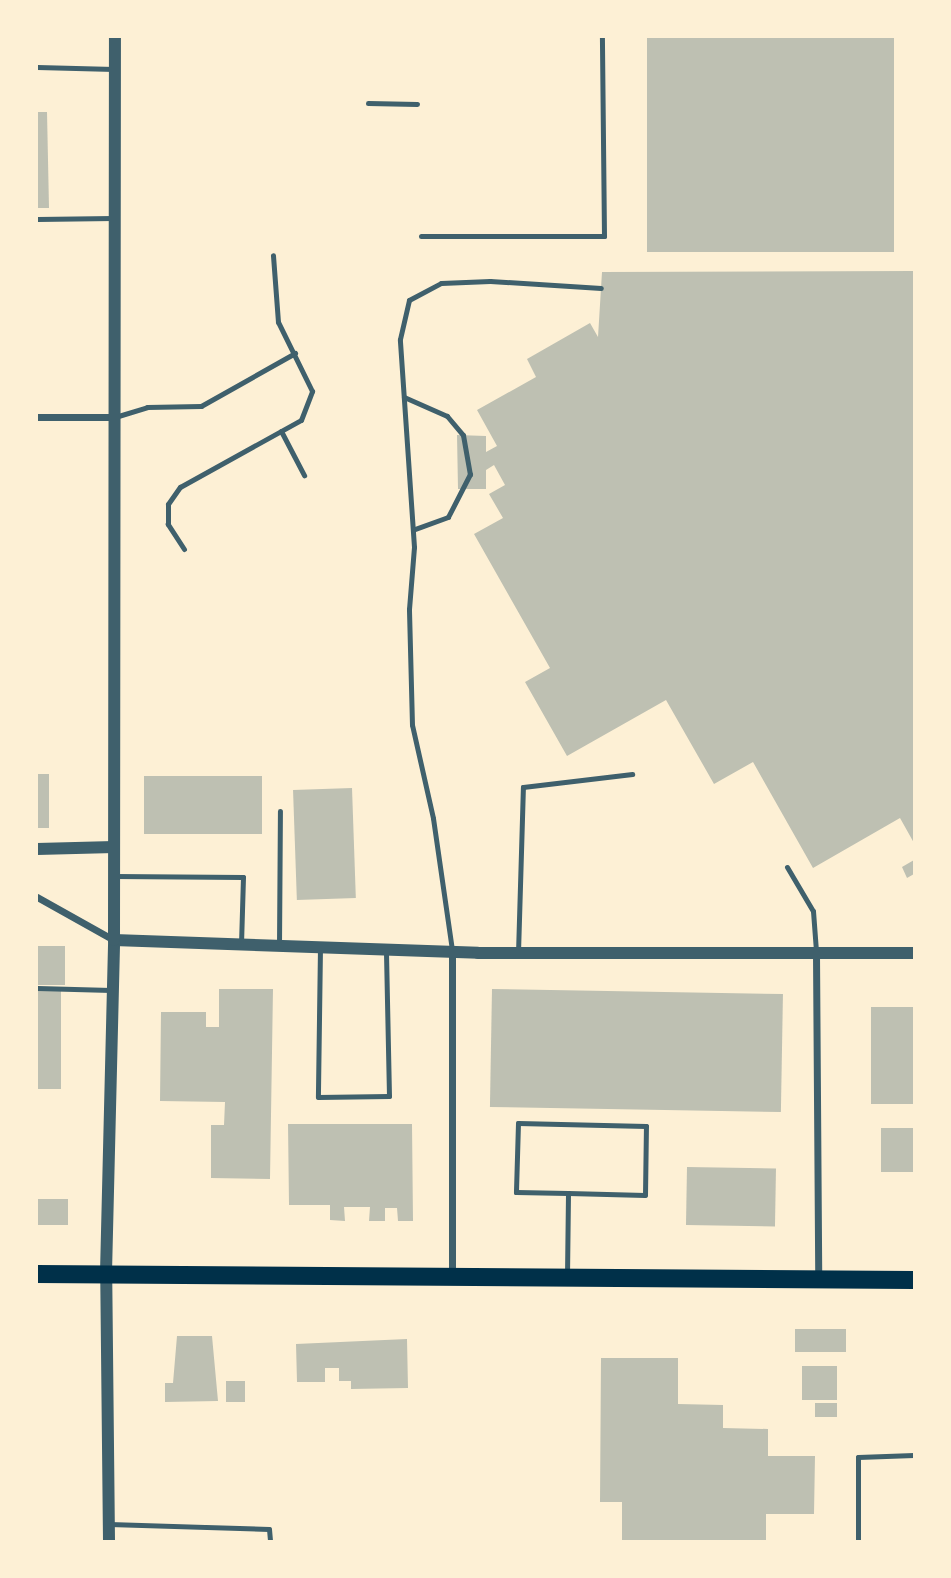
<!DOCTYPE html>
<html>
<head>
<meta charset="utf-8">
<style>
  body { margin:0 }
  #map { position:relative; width:951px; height:1578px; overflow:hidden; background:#fdf0d5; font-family:Cabin,sans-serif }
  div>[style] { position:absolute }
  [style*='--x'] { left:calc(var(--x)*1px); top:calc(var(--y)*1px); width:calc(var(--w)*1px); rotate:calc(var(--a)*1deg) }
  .building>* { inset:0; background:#bec0b2; transform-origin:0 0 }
  .service>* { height:5px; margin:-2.5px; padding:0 2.5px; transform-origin:2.5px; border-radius:2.5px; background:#3f606c }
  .minor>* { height:7px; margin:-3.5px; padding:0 3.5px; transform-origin:3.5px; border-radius:3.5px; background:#3f606c }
  .tertiary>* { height:12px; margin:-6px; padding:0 6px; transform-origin:6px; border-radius:6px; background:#3f606c }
  .primary>* { height:18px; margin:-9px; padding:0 9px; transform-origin:9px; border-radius:9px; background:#003049 }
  span { translate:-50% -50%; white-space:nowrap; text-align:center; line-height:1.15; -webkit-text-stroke:7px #fdf0d5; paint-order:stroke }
  .frame { position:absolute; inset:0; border:38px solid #fdf0d5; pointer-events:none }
</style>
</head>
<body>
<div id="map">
  <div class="building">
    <div style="left:647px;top:37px;width:247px;height:215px"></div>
    <div style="clip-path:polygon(37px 112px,47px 112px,49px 208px,37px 208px)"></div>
    <div style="clip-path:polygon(914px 271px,914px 843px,900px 818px,813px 868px,753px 762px,714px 784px,666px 700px,567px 756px,525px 682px,550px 668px,474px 534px,503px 518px,489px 494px,505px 485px,494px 465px,486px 470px,486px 489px,458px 489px,457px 435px,486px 436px,486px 452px,497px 446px,477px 410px,536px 377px,527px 359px,590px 323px,598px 337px,602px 272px)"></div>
    <div style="left:37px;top:774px;width:12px;height:54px"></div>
    <div style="left:144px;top:776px;width:118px;height:58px"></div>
    <div style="left:352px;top:788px;width:110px;height:59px;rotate:88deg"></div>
    <div style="clip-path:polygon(914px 860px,914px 874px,907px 878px,902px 867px)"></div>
    <div style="left:37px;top:946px;width:28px;height:39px"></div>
    <div style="clip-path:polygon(219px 989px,273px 989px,270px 1179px,211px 1178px,211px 1125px,224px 1125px,225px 1102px,160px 1101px,161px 1012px,206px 1012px,206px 1027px,219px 1027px)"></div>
    <div style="left:492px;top:989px;width:291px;height:118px;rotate:1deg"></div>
    <div style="left:37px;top:991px;width:24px;height:98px"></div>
    <div style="left:871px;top:1007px;width:43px;height:97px"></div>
    <div style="clip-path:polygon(288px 1124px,412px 1124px,413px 1221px,398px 1221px,397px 1208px,385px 1208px,385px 1221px,369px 1221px,370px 1207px,344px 1207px,345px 1221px,330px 1220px,330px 1205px,289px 1205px)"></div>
    <div style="left:881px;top:1128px;width:33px;height:44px"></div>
    <div style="left:687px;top:1167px;width:89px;height:58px;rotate:1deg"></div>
    <div style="left:37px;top:1199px;width:31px;height:26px"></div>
    <div style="left:795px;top:1329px;width:51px;height:23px"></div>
    <div style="clip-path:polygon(177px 1336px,212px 1336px,218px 1401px,165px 1402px,165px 1383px,173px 1383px)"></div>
    <div style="clip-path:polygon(407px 1339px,408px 1388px,351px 1389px,351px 1381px,339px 1381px,339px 1368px,325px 1368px,325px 1382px,297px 1382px,296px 1344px)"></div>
    <div style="clip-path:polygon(601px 1358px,678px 1358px,678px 1404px,723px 1405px,723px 1428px,768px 1429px,768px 1456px,815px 1456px,814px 1514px,766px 1514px,766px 1541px,622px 1541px,622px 1502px,600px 1502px)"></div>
    <div style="left:837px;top:1366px;width:34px;height:35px;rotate:90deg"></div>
    <div style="left:226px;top:1381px;width:19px;height:21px"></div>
    <div style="left:837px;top:1403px;width:14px;height:22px;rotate:90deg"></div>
  </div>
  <div class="service">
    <div style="--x:37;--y:67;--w:77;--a:1.5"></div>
    <div style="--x:368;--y:103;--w:49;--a:1.2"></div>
    <div style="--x:37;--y:219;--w:76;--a:-0.8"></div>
    <div style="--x:421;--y:236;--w:183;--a:0"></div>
    <div style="--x:604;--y:236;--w:199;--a:-90.6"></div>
    <div style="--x:404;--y:397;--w:47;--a:23.8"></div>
    <div style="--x:447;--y:416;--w:25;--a:50"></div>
    <div style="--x:463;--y:435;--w:40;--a:80"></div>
    <div style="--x:470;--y:474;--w:48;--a:117.1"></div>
    <div style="--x:448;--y:517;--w:37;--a:160"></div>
    <div style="--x:115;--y:417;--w:34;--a:-17"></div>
    <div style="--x:147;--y:407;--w:54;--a:-1.1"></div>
    <div style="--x:201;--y:406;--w:108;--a:-29.4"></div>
    <div style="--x:281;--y:431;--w:50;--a:62.4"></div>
    <div style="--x:184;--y:549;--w:30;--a:-123"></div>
    <div style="--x:168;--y:524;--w:20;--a:-90"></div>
    <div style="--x:168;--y:504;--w:21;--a:-55"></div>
    <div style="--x:180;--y:487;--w:138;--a:-29"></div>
    <div style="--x:301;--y:420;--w:31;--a:-69"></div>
    <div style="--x:312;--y:391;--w:77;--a:-116.2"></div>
    <div style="--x:278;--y:322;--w:67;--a:-94.3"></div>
    <div style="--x:787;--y:867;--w:51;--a:59.4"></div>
    <div style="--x:813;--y:911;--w:40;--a:85.7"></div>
    <div style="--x:114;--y:876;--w:129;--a:0.4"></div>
    <div style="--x:243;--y:877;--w:67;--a:91.7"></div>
    <div style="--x:279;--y:945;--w:134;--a:-89.6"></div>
    <div style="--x:320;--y:947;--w:150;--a:90.8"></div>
    <div style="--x:318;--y:1097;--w:71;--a:-0.8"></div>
    <div style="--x:389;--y:1096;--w:146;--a:-91.2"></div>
    <div style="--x:452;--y:950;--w:133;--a:-98.2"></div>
    <div style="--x:433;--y:818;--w:95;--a:-102.7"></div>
    <div style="--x:412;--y:725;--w:116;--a:-91.5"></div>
    <div style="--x:409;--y:609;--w:62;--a:-85.4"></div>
    <div style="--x:414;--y:547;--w:208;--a:-93.9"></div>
    <div style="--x:400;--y:339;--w:40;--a:-77"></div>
    <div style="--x:409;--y:300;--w:36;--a:-28"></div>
    <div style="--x:441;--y:283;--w:49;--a:-2.3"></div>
    <div style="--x:490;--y:281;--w:111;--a:3.6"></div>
    <div style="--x:518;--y:953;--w:166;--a:-88.3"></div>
    <div style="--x:523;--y:787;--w:110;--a:-6.8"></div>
    <div style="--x:37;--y:988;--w:74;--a:1.5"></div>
    <div style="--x:567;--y:1276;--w:83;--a:-89.3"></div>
    <div style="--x:568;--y:1193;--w:77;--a:1.5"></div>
    <div style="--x:645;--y:1195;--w:69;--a:-89.2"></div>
    <div style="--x:646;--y:1126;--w:128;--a:-178.7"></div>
    <div style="--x:518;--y:1123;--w:69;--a:91.7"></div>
    <div style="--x:516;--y:1192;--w:52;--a:1.1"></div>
    <div style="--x:109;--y:1524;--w:160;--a:1.8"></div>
    <div style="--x:269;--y:1529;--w:12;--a:85"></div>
    <div style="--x:858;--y:1541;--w:84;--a:-90"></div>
    <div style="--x:858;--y:1457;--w:56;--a:-2"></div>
  </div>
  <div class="minor">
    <div style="--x:37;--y:417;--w:75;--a:0"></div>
    <div style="--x:37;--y:897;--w:88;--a:29.2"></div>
    <div style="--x:816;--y:954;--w:325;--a:89.6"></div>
    <div style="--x:452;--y:1278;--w:328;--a:-90"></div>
  </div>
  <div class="tertiary">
    <div style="--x:37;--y:849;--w:77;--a:-1.5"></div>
    <div style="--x:114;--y:940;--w:364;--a:2"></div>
    <div style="--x:478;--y:953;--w:436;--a:0"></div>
    <div style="--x:109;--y:1541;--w:268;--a:-90.6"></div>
    <div style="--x:106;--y:1273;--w:333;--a:-88.6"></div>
    <div style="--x:114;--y:940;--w:903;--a:-89.94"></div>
  </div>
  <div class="primary">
    <div style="--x:37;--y:1274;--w:877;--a:0.39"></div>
  </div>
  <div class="frame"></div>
</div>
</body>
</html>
